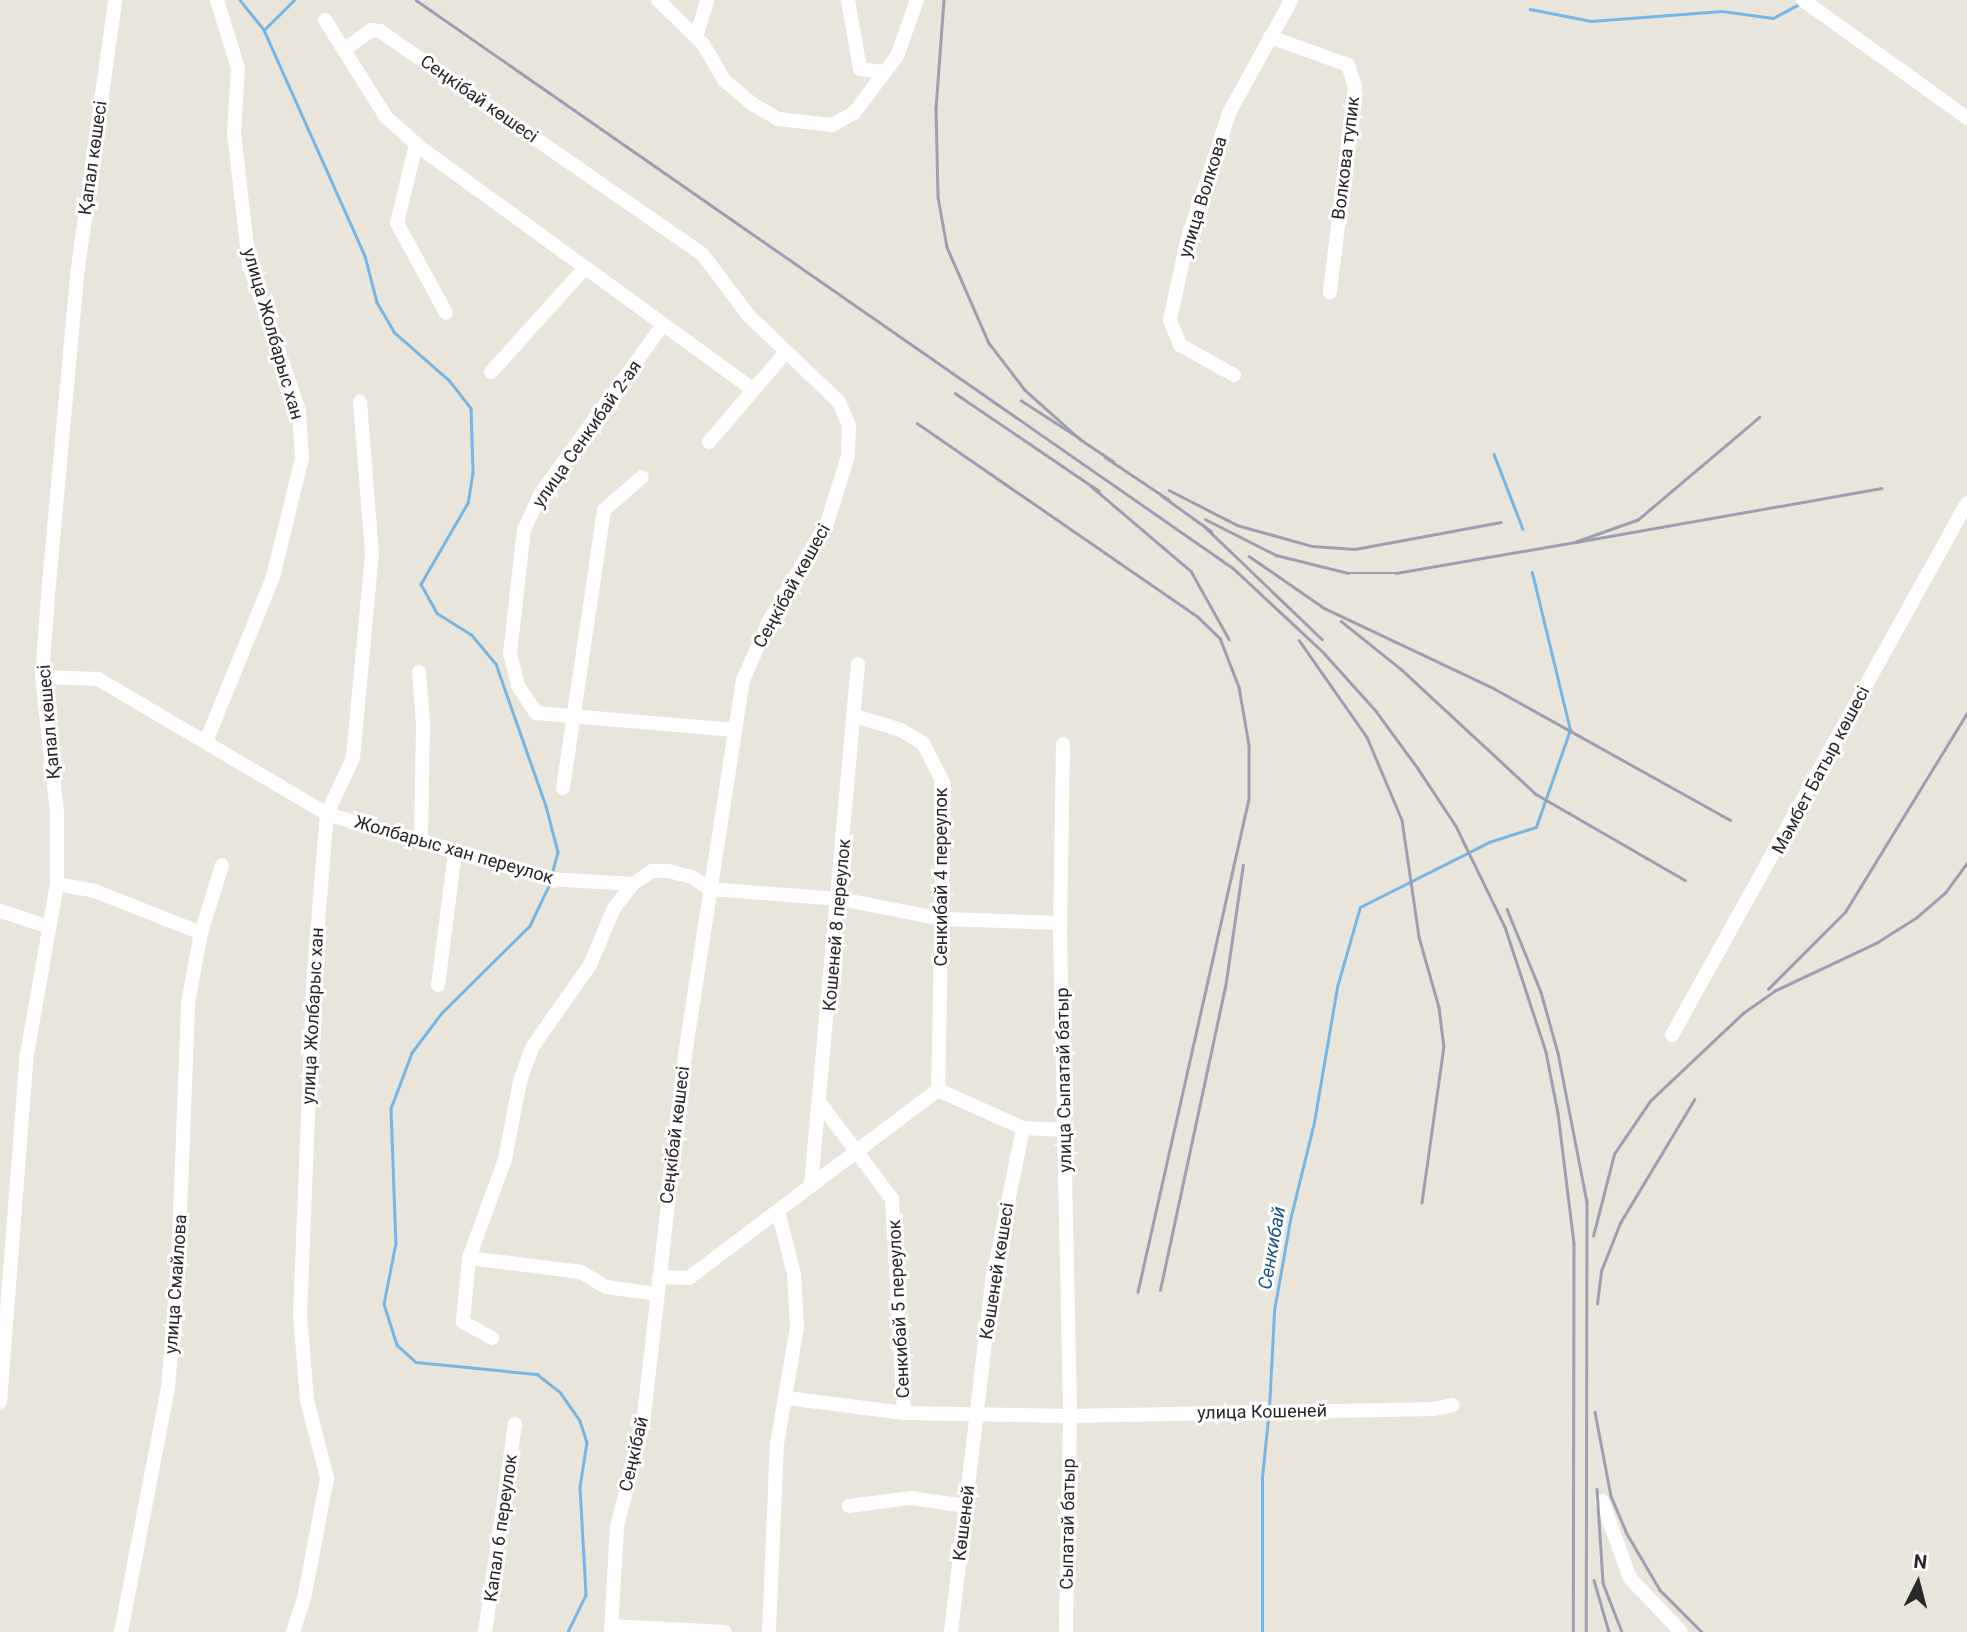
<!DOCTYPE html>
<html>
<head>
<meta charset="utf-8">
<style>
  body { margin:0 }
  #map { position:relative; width:1967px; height:1632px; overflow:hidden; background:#eae5db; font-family:Roboto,sans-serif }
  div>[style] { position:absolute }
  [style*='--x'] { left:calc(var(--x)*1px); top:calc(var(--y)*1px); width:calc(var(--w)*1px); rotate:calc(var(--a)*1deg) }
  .stream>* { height:2.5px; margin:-1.25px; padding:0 1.25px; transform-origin:1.25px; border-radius:1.25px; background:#75b6e5 }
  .minor>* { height:14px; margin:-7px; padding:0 7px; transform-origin:7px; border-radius:7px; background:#fff }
  .rail>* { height:2.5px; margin:-1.25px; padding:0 1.25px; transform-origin:1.25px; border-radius:1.25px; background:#9e9eb1 }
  span { translate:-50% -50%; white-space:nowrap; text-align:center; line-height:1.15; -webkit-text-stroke:6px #fff; paint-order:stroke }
  .street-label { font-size:18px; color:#282828 }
  .water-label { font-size:19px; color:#17538d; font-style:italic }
  .north { position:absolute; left:1883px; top:1548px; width:70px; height:70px; -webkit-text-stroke:5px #fff; paint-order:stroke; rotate:6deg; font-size:19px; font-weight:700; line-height:28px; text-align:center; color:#282828 }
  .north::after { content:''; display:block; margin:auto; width:24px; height:32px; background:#282828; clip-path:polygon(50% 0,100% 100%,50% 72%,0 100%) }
</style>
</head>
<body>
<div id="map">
  <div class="stream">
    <div style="--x:240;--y:0;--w:38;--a:51"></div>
    <div style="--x:264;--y:30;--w:248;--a:65.9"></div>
    <div style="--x:365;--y:256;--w:48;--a:75.4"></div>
    <div style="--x:377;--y:302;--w:34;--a:60"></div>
    <div style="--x:394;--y:332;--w:73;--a:41.1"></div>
    <div style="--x:449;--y:380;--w:36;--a:52"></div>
    <div style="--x:471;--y:408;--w:65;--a:88.2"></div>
    <div style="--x:473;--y:473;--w:30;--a:99"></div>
    <div style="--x:468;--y:503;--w:94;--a:120.1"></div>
    <div style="--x:421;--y:584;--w:33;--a:61"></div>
    <div style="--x:437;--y:613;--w:40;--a:32"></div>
    <div style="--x:471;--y:634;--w:39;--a:50"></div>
    <div style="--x:496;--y:664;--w:151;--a:70.6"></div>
    <div style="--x:546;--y:806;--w:48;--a:75.4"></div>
    <div style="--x:558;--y:852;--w:23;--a:105"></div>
    <div style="--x:1530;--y:9;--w:62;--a:11.1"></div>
    <div style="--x:1591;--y:21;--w:131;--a:-4.4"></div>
    <div style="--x:1722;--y:11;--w:51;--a:7.8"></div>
    <div style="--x:1773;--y:18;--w:32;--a:-28"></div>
    <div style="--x:264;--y:30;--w:42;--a:-45"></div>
    <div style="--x:1494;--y:454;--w:80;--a:68.9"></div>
    <div style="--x:550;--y:884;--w:47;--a:115.5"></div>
    <div style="--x:530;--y:926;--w:124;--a:135.3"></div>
    <div style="--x:442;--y:1013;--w:50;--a:126.9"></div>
    <div style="--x:412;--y:1053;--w:60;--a:110.6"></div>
    <div style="--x:391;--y:1109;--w:134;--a:87.9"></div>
    <div style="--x:396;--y:1243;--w:62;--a:101.1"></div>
    <div style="--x:384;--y:1304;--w:43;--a:72.4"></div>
    <div style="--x:397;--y:1345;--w:25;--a:42"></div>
    <div style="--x:416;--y:1362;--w:122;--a:5.7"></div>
    <div style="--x:537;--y:1374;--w:29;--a:38"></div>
    <div style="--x:560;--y:1392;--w:35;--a:55"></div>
    <div style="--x:580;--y:1421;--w:22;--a:72"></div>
    <div style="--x:587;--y:1442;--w:46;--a:98.8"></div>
    <div style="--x:580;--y:1487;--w:108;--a:86.8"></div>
    <div style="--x:586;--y:1595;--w:41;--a:115.9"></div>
    <div style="--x:1269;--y:1408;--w:97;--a:-87"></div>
    <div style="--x:1274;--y:1311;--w:92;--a:-80"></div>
    <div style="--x:1290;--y:1220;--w:101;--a:-76.2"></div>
    <div style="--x:1314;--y:1122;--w:137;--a:-80.3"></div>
    <div style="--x:1337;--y:987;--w:83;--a:-74"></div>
    <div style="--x:1360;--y:907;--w:144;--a:-26.7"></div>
    <div style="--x:1489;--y:842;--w:49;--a:-17.7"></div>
    <div style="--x:1536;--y:827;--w:103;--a:-70.7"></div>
    <div style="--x:1570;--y:730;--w:162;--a:-103.6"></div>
    <div style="--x:1262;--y:1632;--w:155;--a:-90"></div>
    <div style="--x:1262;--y:1477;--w:58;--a:-84.1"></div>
  </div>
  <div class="minor">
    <div style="--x:658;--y:0;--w:63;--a:44.4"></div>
    <div style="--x:703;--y:44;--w:42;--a:59.7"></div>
    <div style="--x:724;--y:80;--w:39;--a:40"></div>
    <div style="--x:754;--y:105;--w:28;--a:30"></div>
    <div style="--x:778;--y:119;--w:54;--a:6.3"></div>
    <div style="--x:832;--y:125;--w:25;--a:-29"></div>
    <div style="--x:854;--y:113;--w:71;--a:-53"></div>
    <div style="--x:897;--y:56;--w:59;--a:-70.3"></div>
    <div style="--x:848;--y:0;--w:70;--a:80.1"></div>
    <div style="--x:860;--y:69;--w:24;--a:7"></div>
    <div style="--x:1803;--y:0;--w:202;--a:35.7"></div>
    <div style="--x:325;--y:20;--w:115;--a:57.8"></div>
    <div style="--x:386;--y:117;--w:48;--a:41.6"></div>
    <div style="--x:422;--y:149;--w:410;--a:36"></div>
    <div style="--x:696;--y:37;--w:39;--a:-73"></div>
    <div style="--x:1270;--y:37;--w:83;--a:19.7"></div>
    <div style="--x:1348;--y:65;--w:23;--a:72"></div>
    <div style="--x:1355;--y:87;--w:207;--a:97"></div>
    <div style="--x:344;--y:50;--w:34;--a:-36"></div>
    <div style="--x:372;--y:30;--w:8;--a:7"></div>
    <div style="--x:380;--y:31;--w:393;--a:34.7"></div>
    <div style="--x:703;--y:255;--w:76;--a:53"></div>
    <div style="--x:749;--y:316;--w:124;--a:43.7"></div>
    <div style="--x:839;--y:402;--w:26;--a:67"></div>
    <div style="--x:849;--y:426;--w:30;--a:92"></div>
    <div style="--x:848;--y:456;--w:70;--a:107.4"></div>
    <div style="--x:827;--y:523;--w:112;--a:120.7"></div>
    <div style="--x:770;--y:619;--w:67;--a:113.9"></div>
    <div style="--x:743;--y:680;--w:379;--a:98.8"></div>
    <div style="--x:685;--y:1055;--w:371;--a:96.5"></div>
    <div style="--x:643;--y:1424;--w:106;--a:104.2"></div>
    <div style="--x:617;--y:1527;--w:105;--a:93.3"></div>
    <div style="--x:416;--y:144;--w:81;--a:103.5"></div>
    <div style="--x:397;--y:223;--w:102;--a:61.4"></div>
    <div style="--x:662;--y:326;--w:206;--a:125.9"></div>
    <div style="--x:541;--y:493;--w:40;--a:115"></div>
    <div style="--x:524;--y:529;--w:125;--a:96.4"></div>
    <div style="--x:510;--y:653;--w:34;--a:76"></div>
    <div style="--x:518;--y:686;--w:32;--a:56"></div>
    <div style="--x:536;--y:713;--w:200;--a:4.9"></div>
    <div style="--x:491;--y:372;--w:140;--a:-47.9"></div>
    <div style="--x:1234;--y:375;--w:62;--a:-150.9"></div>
    <div style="--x:1180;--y:345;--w:27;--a:-112"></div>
    <div style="--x:1170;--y:320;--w:81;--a:-77.9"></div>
    <div style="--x:1187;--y:241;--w:135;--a:-71.8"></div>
    <div style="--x:1229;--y:113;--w:129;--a:-61.2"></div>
    <div style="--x:709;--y:442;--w:118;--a:-49.5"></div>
    <div style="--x:419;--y:672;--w:51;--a:85.5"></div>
    <div style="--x:423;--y:723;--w:118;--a:91"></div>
    <div style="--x:42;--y:677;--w:56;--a:2"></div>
    <div style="--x:98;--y:679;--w:266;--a:30.5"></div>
    <div style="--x:327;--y:814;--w:231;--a:16.3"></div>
    <div style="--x:549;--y:879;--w:84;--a:3.4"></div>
    <div style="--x:633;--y:884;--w:23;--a:-34"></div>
    <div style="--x:652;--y:871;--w:16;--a:0"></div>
    <div style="--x:668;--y:871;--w:25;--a:14"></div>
    <div style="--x:692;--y:877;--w:22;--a:34"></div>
    <div style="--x:710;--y:889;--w:130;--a:4.4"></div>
    <div style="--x:840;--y:899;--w:105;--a:11"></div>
    <div style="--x:943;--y:919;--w:117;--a:2"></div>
    <div style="--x:855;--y:716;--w:48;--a:16.9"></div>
    <div style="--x:901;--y:730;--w:26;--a:31"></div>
    <div style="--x:923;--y:743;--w:46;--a:62.9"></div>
    <div style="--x:944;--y:784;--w:306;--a:91.1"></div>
    <div style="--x:938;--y:1090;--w:93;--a:24.1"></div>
    <div style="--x:1023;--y:1128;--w:43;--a:2.7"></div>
    <div style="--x:207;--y:739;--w:175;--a:-67.8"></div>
    <div style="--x:273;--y:577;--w:122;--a:-76.3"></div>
    <div style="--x:302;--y:458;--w:47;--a:-93.7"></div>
    <div style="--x:299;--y:411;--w:155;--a:-108.8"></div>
    <div style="--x:249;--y:264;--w:132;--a:-96.5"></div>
    <div style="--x:234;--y:133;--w:65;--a:-86.5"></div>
    <div style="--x:238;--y:68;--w:71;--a:-107.2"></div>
    <div style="--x:1063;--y:744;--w:188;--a:90.9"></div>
    <div style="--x:1060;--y:932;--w:484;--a:88.8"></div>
    <div style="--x:1070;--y:1416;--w:216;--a:91.1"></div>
    <div style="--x:563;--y:788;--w:281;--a:-81.6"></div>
    <div style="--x:604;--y:510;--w:50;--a:-41"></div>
    <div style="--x:57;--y:884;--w:39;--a:10"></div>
    <div style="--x:95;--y:891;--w:114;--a:21.6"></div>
    <div style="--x:0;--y:911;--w:52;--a:18.1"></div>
    <div style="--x:438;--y:985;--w:133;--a:-82.7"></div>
    <div style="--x:1672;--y:1035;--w:608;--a:-60.99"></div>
    <div style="--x:820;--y:1103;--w:120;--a:53.1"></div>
    <div style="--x:892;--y:1199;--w:214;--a:86.8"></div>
    <div style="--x:811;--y:1185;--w:523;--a:-84.85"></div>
    <div style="--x:469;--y:1258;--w:113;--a:7.1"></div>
    <div style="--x:581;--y:1272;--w:29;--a:31"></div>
    <div style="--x:606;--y:1287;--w:51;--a:7.8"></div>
    <div style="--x:659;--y:1277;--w:30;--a:2"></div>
    <div style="--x:689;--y:1278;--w:312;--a:-37.1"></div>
    <div style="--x:492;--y:1338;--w:33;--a:-151"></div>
    <div style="--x:463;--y:1322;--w:64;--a:-84.6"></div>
    <div style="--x:469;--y:1258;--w:105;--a:-70"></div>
    <div style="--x:505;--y:1159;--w:79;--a:-79.1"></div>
    <div style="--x:520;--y:1081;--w:37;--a:-70"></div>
    <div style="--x:533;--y:1046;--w:99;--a:-54.9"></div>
    <div style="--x:590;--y:965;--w:62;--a:-67.2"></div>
    <div style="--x:614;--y:908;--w:31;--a:-52"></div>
    <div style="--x:787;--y:1398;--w:118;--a:7.3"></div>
    <div style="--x:904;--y:1413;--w:166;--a:1"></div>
    <div style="--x:1070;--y:1416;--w:364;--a:-1.1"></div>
    <div style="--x:1434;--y:1409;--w:19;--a:-12"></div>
    <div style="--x:0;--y:1402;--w:349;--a:-85.6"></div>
    <div style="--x:27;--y:1054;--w:173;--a:-80"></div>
    <div style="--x:57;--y:884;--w:72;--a:-90"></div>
    <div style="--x:57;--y:812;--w:136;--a:-96.3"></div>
    <div style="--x:42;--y:677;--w:82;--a:-85.8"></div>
    <div style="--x:48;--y:595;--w:328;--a:-84.8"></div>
    <div style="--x:78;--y:268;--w:271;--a:-82.1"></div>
    <div style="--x:1602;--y:1501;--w:82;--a:70"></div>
    <div style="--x:1630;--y:1578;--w:74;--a:46.6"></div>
    <div style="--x:849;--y:1506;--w:63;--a:-7.4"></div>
    <div style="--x:911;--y:1498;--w:56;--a:8.3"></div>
    <div style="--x:611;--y:1626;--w:114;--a:3"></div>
    <div style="--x:121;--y:1632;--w:248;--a:-79.1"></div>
    <div style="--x:168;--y:1388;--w:121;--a:-85.3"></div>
    <div style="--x:178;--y:1267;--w:264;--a:-87.8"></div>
    <div style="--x:188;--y:1003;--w:71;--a:-79.5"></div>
    <div style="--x:201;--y:933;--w:71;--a:-72.8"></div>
    <div style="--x:293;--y:1632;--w:35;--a:-72"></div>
    <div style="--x:304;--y:1599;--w:123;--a:-79.2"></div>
    <div style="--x:327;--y:1478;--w:81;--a:-104.4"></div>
    <div style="--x:307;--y:1400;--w:85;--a:-94.7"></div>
    <div style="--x:300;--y:1315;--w:344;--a:-87.7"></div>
    <div style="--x:314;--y:971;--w:158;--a:-85.3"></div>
    <div style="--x:327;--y:814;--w:62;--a:-65.1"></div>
    <div style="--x:353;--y:758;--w:205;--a:-84.7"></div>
    <div style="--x:372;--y:554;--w:153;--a:-94.5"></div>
    <div style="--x:485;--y:1632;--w:210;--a:-81.8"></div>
    <div style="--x:769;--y:1632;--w:188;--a:-87.6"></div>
    <div style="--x:777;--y:1444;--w:119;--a:-80.3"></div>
    <div style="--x:797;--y:1327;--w:53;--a:-93.2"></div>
    <div style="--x:794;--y:1274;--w:65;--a:-104.3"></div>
    <div style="--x:951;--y:1632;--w:357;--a:-83.3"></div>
    <div style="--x:993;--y:1277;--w:152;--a:-78.6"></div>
  </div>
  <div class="rail">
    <div style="--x:416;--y:0;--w:995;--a:34.81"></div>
    <div style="--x:1233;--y:568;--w:125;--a:43"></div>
    <div style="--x:1324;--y:653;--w:78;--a:48.1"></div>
    <div style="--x:1376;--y:711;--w:69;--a:53.8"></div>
    <div style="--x:1417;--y:767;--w:71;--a:56.5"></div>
    <div style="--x:1456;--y:826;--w:112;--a:64.1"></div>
    <div style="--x:1505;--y:927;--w:132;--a:71.8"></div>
    <div style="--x:1546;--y:1052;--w:62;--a:78.9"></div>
    <div style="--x:1558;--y:1113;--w:131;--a:83"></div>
    <div style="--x:1574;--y:1243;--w:389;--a:90.1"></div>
    <div style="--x:944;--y:0;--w:108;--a:94.2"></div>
    <div style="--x:936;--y:108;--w:89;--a:88.7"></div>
    <div style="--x:938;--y:197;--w:51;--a:79.8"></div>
    <div style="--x:947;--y:247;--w:105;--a:66.4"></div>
    <div style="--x:989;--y:343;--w:59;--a:52.5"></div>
    <div style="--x:1025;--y:390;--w:74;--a:41.7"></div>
    <div style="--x:1080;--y:439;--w:70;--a:-147.2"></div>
    <div style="--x:955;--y:393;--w:174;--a:34.2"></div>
    <div style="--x:1760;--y:417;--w:160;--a:139.8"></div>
    <div style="--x:1638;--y:520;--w:66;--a:160.5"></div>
    <div style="--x:1576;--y:542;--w:310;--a:-10"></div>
    <div style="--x:917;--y:423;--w:340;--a:34.6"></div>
    <div style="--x:1197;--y:616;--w:32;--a:44"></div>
    <div style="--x:1220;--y:638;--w:53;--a:68.8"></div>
    <div style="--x:1239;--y:687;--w:59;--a:80.2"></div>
    <div style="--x:1249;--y:745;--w:54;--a:90"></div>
    <div style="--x:1249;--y:799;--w:505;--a:102.69"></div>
    <div style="--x:1080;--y:439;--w:40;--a:34"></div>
    <div style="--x:1105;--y:457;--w:76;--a:33.7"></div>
    <div style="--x:1091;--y:486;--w:131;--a:40.4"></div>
    <div style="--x:1191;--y:571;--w:78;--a:60.8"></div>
    <div style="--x:1169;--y:490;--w:76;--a:27.2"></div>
    <div style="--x:1237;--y:525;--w:78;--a:15.6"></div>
    <div style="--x:1312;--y:546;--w:43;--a:4"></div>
    <div style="--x:1355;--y:549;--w:148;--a:-10.5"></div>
    <div style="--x:1161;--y:495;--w:62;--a:35.8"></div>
    <div style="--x:1205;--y:519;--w:80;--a:26.9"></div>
    <div style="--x:1276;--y:555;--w:74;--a:14"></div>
    <div style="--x:1348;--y:573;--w:48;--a:0"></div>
    <div style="--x:1396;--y:573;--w:183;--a:-9.8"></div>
    <div style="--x:1203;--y:525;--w:165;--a:43.8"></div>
    <div style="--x:1249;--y:556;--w:91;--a:34.7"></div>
    <div style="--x:1324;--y:608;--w:189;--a:25.3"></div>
    <div style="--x:1495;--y:689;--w:269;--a:29.1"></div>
    <div style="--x:1341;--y:621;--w:77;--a:38.7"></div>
    <div style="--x:1401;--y:669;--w:184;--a:42.8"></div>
    <div style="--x:1536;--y:794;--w:172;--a:30"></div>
    <div style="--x:1299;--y:640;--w:118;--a:55"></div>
    <div style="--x:1367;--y:737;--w:90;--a:67.1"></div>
    <div style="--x:1402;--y:820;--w:118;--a:81.7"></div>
    <div style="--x:1419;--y:937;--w:73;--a:74.1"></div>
    <div style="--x:1439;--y:1007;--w:39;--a:83"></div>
    <div style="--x:1444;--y:1046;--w:158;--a:98"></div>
    <div style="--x:1507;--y:909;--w:90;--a:67.7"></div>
    <div style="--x:1541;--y:992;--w:63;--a:74.4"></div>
    <div style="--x:1558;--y:1053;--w:152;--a:79"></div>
    <div style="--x:1587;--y:1202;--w:430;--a:90.1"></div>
    <div style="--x:1768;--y:989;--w:109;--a:-45"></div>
    <div style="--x:1845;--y:912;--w:233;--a:-58.5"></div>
    <div style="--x:1593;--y:1236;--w:85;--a:-75.6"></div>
    <div style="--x:1614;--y:1154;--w:64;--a:-55.8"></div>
    <div style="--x:1650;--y:1101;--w:128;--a:-43.4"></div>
    <div style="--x:1743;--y:1013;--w:38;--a:-35"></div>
    <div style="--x:1774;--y:991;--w:113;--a:-25.2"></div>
    <div style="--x:1876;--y:943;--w:49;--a:-32.4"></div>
    <div style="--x:1917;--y:917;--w:37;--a:-41"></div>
    <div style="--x:1945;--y:893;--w:37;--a:-54"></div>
    <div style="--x:1160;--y:1290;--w:309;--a:-77.9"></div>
    <div style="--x:1225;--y:988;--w:124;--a:-81.7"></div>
    <div style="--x:1597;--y:1304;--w:33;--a:-83"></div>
    <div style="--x:1601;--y:1271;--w:52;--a:-68.4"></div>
    <div style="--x:1620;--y:1223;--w:144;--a:-59"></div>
    <div style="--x:1595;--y:1412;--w:86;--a:79.2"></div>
    <div style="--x:1611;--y:1496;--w:39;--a:67"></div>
    <div style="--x:1626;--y:1532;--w:67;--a:59.6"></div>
    <div style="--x:1660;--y:1590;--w:59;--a:45"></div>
    <div style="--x:1597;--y:1489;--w:94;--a:86.3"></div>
    <div style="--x:1603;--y:1583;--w:53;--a:68.8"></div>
    <div style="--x:1594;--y:1580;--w:54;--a:73.9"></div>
  </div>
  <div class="street-label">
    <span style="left:479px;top:99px;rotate:35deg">Сеңкібай көшесі</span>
    <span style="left:93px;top:158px;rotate:-82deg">Қапал көшесі</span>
    <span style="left:1346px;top:158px;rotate:-83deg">Волкова тупик</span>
    <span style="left:1203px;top:197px;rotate:-73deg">улица Волкова</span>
    <span style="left:273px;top:334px;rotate:74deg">улица Жолбарыс хан</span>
    <span style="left:587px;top:434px;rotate:-55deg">улица Сенкибай 2-ая</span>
    <span style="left:792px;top:586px;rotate:-61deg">Сеңкібай көшесі</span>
    <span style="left:49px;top:722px;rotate:-95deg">Қапал көшесі</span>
    <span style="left:1821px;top:770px;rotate:-62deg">Мәмбет Батыр көшесі</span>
    <span style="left:454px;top:850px;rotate:16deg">Жолбарыс хан переулок</span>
    <span style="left:941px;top:877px;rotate:-90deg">Сенкибай 4 переулок</span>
    <span style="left:837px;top:925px;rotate:-85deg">Кошеней 8 переулок</span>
    <span style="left:313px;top:1016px;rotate:-87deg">улица Жолбарыс хан</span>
    <span style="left:1064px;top:1080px;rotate:-91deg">улица Сыпатай батыр</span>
    <span style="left:675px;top:1135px;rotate:-83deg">Сеңкібай көшесі</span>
    <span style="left:997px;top:1271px;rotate:-81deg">Көшеней көшесі</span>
    <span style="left:176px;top:1284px;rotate:-86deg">улица Смайлова</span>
    <span style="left:899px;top:1309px;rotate:-93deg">Сенкибай 5 переулок</span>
    <span style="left:1262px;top:1412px;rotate:-1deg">улица Кошеней</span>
    <span style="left:634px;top:1454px;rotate:-77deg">Сеңкібай</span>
    <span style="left:964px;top:1523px;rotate:-83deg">Көшеней</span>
    <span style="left:1068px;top:1524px;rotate:-89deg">Сыпатай батыр</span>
    <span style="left:501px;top:1528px;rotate:-82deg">Капал 6 переулок</span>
  </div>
  <div class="water-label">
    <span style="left:1272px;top:1248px;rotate:-80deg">Сенкибай</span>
  </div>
  <div class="north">N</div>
</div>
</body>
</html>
